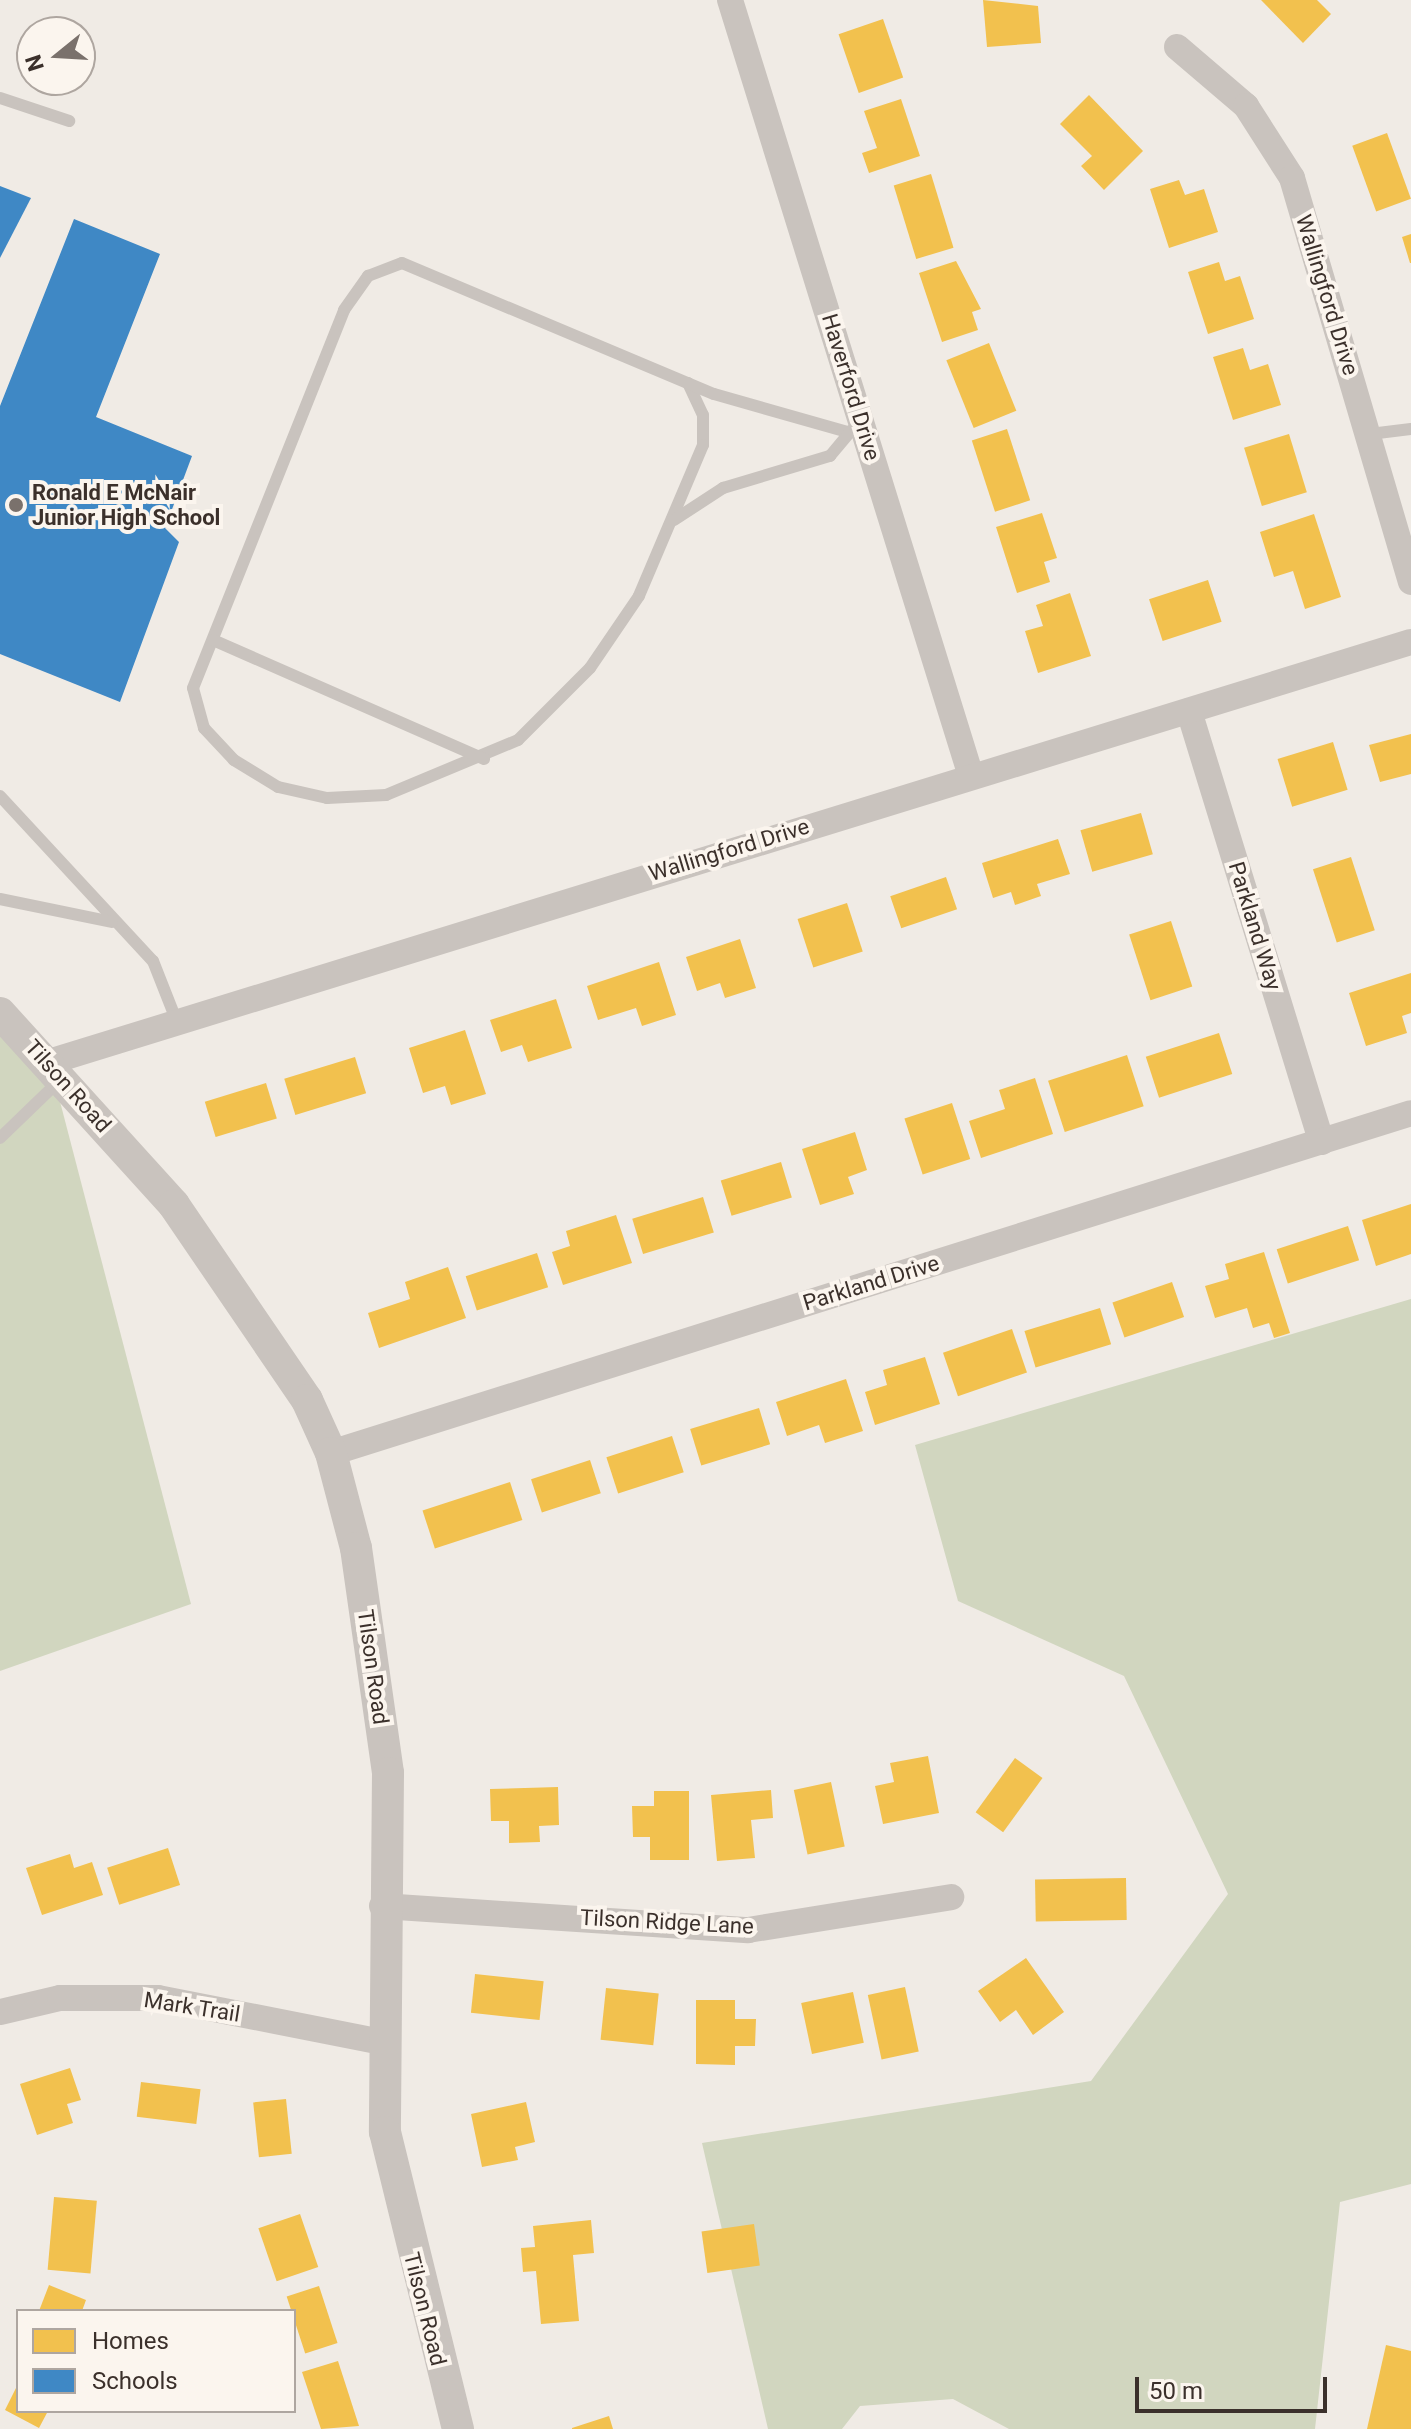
<!DOCTYPE html>
<html>
<head>
<meta charset="utf-8">
<style>
  body { margin:0 }
  #map { position:relative; width:1411px; height:2429px; overflow:hidden; background:#f0ebe5; font-family:Roboto,sans-serif }
  div>[style] { position:absolute }
  [style*='--x'] { left:calc(var(--x)*1px); top:calc(var(--y)*1px); width:calc(var(--w)*1px); rotate:calc(var(--a)*1deg) }
  .green>* { inset:0; background:#d1d6bf }
  .homes>* { inset:0; background:#f2c14e; transform-origin:0 0 }
  .schools>* { inset:0; background:#3f88c5 }
  .service>* { height:12px; margin:-6px; padding:0 6px; transform-origin:6px; border-radius:6px; background:#c9c3be }
  .minor>* { height:26px; margin:-13px; padding:0 13px; transform-origin:13px; border-radius:13px; background:#c9c3be }
  .tertiary>* { height:32px; margin:-16px; padding:0 16px; transform-origin:16px; border-radius:16px; background:#c9c3be }
  .dots>* { width:22px; height:22px; translate:-50% -50%; box-sizing:border-box; border:4px solid #fbf5ee; border-radius:50% }
  span { translate:-50% -50%; white-space:nowrap; text-align:center; line-height:1.15; -webkit-text-stroke:8px #fbf5ee; paint-order:stroke }
  .street-label { font-size:22px; color:#3b302b }
  .poi-label { font-size:22px; color:#3b302b; font-weight:700 }
  .left { translate:0 -50%; text-align:left }
  .legend { position:absolute; left:16px; top:2309px; width:280px; height:104px; box-sizing:border-box; background:#fbf5ee; border:2px solid #aea6a0; margin:0; padding:10px 14px; list-style:none; font-size:24px; color:#3b302b }
  .legend li { display:flex; align-items:center; gap:16px; height:40px }
  .legend b { width:40px; border:2px solid #aea6a0 }
  .north { position:absolute; left:16px; top:16px; width:80px; height:80px; box-sizing:border-box; background:#fbf5ee; border:2px solid #aea6a0; border-radius:50%; rotate:252deg; font-size:22px; font-weight:700; line-height:32px; text-align:center; color:#3b302b }
  .north::after { content:''; display:block; margin:auto; width:28px; height:36px; background:#7a716c; clip-path:polygon(50% 0,100% 100%,50% 72%,0 100%) }
  .scale { position:absolute; left:1135px; top:2377px; width:192px; height:36px; box-sizing:border-box; border:4px solid #3b302b; border-top:0; padding-left:10px; font-size:24px; line-height:28px; white-space:nowrap; color:#3b302b; -webkit-text-stroke:6px #fbf5ee; paint-order:stroke }
</style>
</head>
<body>
<div id="map">
  <div class="green">
    <div style="clip-path:polygon(0 1011px,51px 1067px,191px 1604px,0 1671px)"></div>
    <div style="clip-path:polygon(1411px 1299px,1411px 2184px,1340px 2202px,1315px 2429px,1009px 2429px,953px 2399px,860px 2406px,842px 2429px,768px 2429px,702px 2143px,1091px 2081px,1228px 1894px,1124px 1676px,958px 1601px,915px 1445px)"></div>
  </div>
  <div class="homes">
    <div style="clip-path:polygon(983px 0,1038px 6px,1041px 43px,987px 47px)"></div>
    <div style="clip-path:polygon(1261px 0,1317px 0,1331px 14px,1303px 43px)"></div>
    <div style="left:883px;top:19px;width:62px;height:47px;rotate:71deg"></div>
    <div style="clip-path:polygon(1089px 95px,1143px 151px,1104px 190px,1081px 166px,1092px 156px,1060px 124px)"></div>
    <div style="clip-path:polygon(901px 99px,920px 156px,869px 173px,862px 153px,877px 148px,864px 111px)"></div>
    <div style="left:1387px;top:133px;width:70px;height:37px;rotate:70deg"></div>
    <div style="left:931px;top:174px;width:77px;height:39px;rotate:73deg"></div>
    <div style="clip-path:polygon(1179px 180px,1185px 195px,1204px 189px,1218px 232px,1169px 248px,1150px 189px)"></div>
    <div style="clip-path:polygon(1411px 234px,1411px 263px,1410px 263px,1402px 237px)"></div>
    <div style="clip-path:polygon(956px 261px,981px 309px,972px 312px,978px 330px,942px 342px,919px 273px)"></div>
    <div style="clip-path:polygon(1219px 262px,1225px 281px,1240px 276px,1254px 319px,1208px 334px,1188px 272px)"></div>
    <div style="left:989px;top:343px;width:73px;height:46px;rotate:68deg"></div>
    <div style="clip-path:polygon(1243px 348px,1250px 370px,1268px 364px,1281px 405px,1233px 420px,1213px 357px)"></div>
    <div style="left:1007px;top:429px;width:75px;height:37px;rotate:72deg"></div>
    <div style="left:1289px;top:434px;width:61px;height:47px;rotate:73deg"></div>
    <div style="clip-path:polygon(1042px 513px,1057px 558px,1044px 562px,1050px 582px,1017px 593px,996px 527px)"></div>
    <div style="clip-path:polygon(1314px 514px,1341px 597px,1305px 609px,1293px 571px,1274px 577px,1260px 532px)"></div>
    <div style="left:1208px;top:580px;width:44px;height:62px;rotate:72deg"></div>
    <div style="clip-path:polygon(1070px 593px,1091px 656px,1038px 673px,1025px 631px,1043px 626px,1036px 605px)"></div>
    <div style="clip-path:polygon(1411px 734px,1411px 774px,1380px 782px,1369px 745px)"></div>
    <div style="left:1333px;top:742px;width:50px;height:58px;rotate:73deg"></div>
    <div style="left:1141px;top:813px;width:43px;height:63px;rotate:74deg"></div>
    <div style="clip-path:polygon(1058px 839px,1070px 874px,1037px 884px,1041px 896px,1015px 905px,1011px 892px,993px 898px,982px 863px)"></div>
    <div style="left:1351px;top:857px;width:77px;height:40px;rotate:72deg"></div>
    <div style="left:946px;top:877px;width:34px;height:59px;rotate:71deg"></div>
    <div style="left:847px;top:903px;width:51px;height:52px;rotate:72deg"></div>
    <div style="left:1171px;top:921px;width:69px;height:44px;rotate:72deg"></div>
    <div style="clip-path:polygon(740px 939px,756px 988px,725px 998px,720px 983px,697px 991px,686px 957px)"></div>
    <div style="clip-path:polygon(659px 962px,676px 1015px,642px 1026px,636px 1008px,598px 1020px,587px 986px)"></div>
    <div style="clip-path:polygon(1411px 973px,1411px 1013px,1402px 1016px,1407px 1033px,1366px 1046px,1349px 993px)"></div>
    <div style="clip-path:polygon(556px 999px,572px 1048px,528px 1062px,522px 1045px,501px 1052px,490px 1020px)"></div>
    <div style="clip-path:polygon(465px 1030px,486px 1094px,451px 1105px,445px 1086px,423px 1093px,409px 1048px)"></div>
    <div style="left:1219px;top:1033px;width:43px;height:77px;rotate:72deg"></div>
    <div style="left:1127px;top:1055px;width:54px;height:83px;rotate:72deg"></div>
    <div style="left:355px;top:1057px;width:38px;height:74px;rotate:73deg"></div>
    <div style="clip-path:polygon(1035px 1078px,1053px 1134px,981px 1158px,969px 1121px,1005px 1109px,999px 1090px)"></div>
    <div style="left:266px;top:1083px;width:37px;height:64px;rotate:73deg"></div>
    <div style="left:952px;top:1103px;width:59px;height:50px;rotate:72deg"></div>
    <div style="clip-path:polygon(855px 1132px,867px 1170px,848px 1177px,854px 1194px,820px 1205px,802px 1149px)"></div>
    <div style="left:781px;top:1162px;width:37px;height:63px;rotate:73deg"></div>
    <div style="left:703px;top:1197px;width:37px;height:74px;rotate:73deg"></div>
    <div style="clip-path:polygon(1411px 1204px,1411px 1254px,1376px 1266px,1362px 1220px)"></div>
    <div style="clip-path:polygon(616px 1215px,632px 1263px,563px 1285px,552px 1252px,570px 1246px,566px 1231px)"></div>
    <div style="left:1348px;top:1226px;width:36px;height:75px;rotate:72deg"></div>
    <div style="clip-path:polygon(1264px 1252px,1290px 1333px,1274px 1338px,1269px 1323px,1253px 1328px,1247px 1308px,1215px 1318px,1205px 1286px,1229px 1279px,1225px 1264px)"></div>
    <div style="left:537px;top:1253px;width:36px;height:75px;rotate:72deg"></div>
    <div style="clip-path:polygon(448px 1267px,466px 1318px,379px 1348px,368px 1313px,410px 1299px,405px 1282px)"></div>
    <div style="left:1172px;top:1282px;width:37px;height:63px;rotate:71deg"></div>
    <div style="left:1100px;top:1308px;width:38px;height:79px;rotate:73deg"></div>
    <div style="left:1012px;top:1329px;width:46px;height:73px;rotate:71deg"></div>
    <div style="clip-path:polygon(925px 1357px,940px 1404px,875px 1425px,865px 1392px,887px 1385px,883px 1370px)"></div>
    <div style="clip-path:polygon(846px 1379px,863px 1431px,825px 1443px,819px 1425px,787px 1436px,776px 1402px)"></div>
    <div style="left:759px;top:1408px;width:38px;height:72px;rotate:73deg"></div>
    <div style="left:672px;top:1436px;width:38px;height:69px;rotate:72deg"></div>
    <div style="left:590px;top:1460px;width:35px;height:62px;rotate:72deg"></div>
    <div style="left:510px;top:1482px;width:40px;height:92px;rotate:72deg"></div>
    <div style="clip-path:polygon(928px 1756px,939px 1813px,883px 1824px,875px 1786px,894px 1782px,890px 1763px)"></div>
    <div style="left:1015px;top:1758px;width:34px;height:67px;rotate:36deg"></div>
    <div style="left:831px;top:1782px;width:66px;height:38px;rotate:78deg"></div>
    <div style="clip-path:polygon(558px 1787px,559px 1825px,539px 1826px,540px 1842px,509px 1843px,509px 1821px,491px 1821px,490px 1789px)"></div>
    <div style="clip-path:polygon(771px 1790px,773px 1818px,751px 1820px,755px 1858px,717px 1861px,711px 1795px)"></div>
    <div style="clip-path:polygon(654px 1791px,689px 1791px,689px 1860px,650px 1860px,650px 1837px,633px 1837px,632px 1806px,654px 1806px)"></div>
    <div style="left:168px;top:1848px;width:39px;height:64px;rotate:72deg"></div>
    <div style="clip-path:polygon(70px 1854px,74px 1868px,92px 1862px,103px 1895px,42px 1915px,26px 1868px)"></div>
    <div style="left:1126px;top:1878px;width:42px;height:91px;rotate:89deg"></div>
    <div style="clip-path:polygon(1026px 1958px,1064px 2012px,1033px 2035px,1016px 2010px,1000px 2022px,978px 1991px)"></div>
    <div style="left:475px;top:1974px;width:69px;height:39px;rotate:6deg"></div>
    <div style="left:905px;top:1987px;width:66px;height:38px;rotate:78deg"></div>
    <div style="left:606px;top:1988px;width:53px;height:52px;rotate:6deg"></div>
    <div style="left:853px;top:1992px;width:52px;height:53px;rotate:78deg"></div>
    <div style="clip-path:polygon(696px 2000px,735px 2000px,735px 2019px,756px 2019px,755px 2046px,735px 2046px,735px 2065px,696px 2064px)"></div>
    <div style="clip-path:polygon(70px 2068px,81px 2100px,67px 2104px,73px 2123px,37px 2135px,20px 2084px)"></div>
    <div style="left:141px;top:2082px;width:60px;height:35px;rotate:7deg"></div>
    <div style="left:286px;top:2099px;width:55px;height:33px;rotate:84deg"></div>
    <div style="clip-path:polygon(526px 2102px,535px 2142px,515px 2147px,518px 2160px,482px 2167px,471px 2114px)"></div>
    <div style="left:54px;top:2197px;width:43px;height:73px;rotate:5deg"></div>
    <div style="left:300px;top:2214px;width:56px;height:44px;rotate:71deg"></div>
    <div style="clip-path:polygon(591px 2220px,594px 2253px,573px 2255px,579px 2321px,541px 2324px,536px 2271px,523px 2272px,521px 2248px,535px 2247px,533px 2226px)"></div>
    <div style="left:754px;top:2224px;width:42px;height:53px;rotate:82deg"></div>
    <div style="clip-path:polygon(49px 2285px,86px 2300px,82px 2311px,39px 2311px)"></div>
    <div style="left:319px;top:2286px;width:60px;height:34px;rotate:72deg"></div>
    <div style="clip-path:polygon(1386px 2345px,1411px 2351px,1411px 2429px,1367px 2429px)"></div>
    <div style="clip-path:polygon(338px 2361px,359px 2426px,321px 2429px,302px 2372px)"></div>
    <div style="clip-path:polygon(18px 2384px,18px 2411px,48px 2411px,39px 2428px,5px 2410px)"></div>
    <div style="clip-path:polygon(609px 2416px,613px 2429px,572px 2429px,572px 2428px)"></div>
  </div>
  <div class="schools">
    <div style="clip-path:polygon(0 186px,31px 198px,0 258px)"></div>
    <div style="clip-path:polygon(74px 219px,160px 254px,96px 417px,192px 456px,165px 528px,179px 542px,120px 702px,0 654px,0 406px)"></div>
  </div>
  <div class="service">
    <div style="--x:0;--y:98;--w:73;--a:18.4"></div>
    <div style="--x:688;--y:383;--w:35;--a:65"></div>
    <div style="--x:703;--y:415;--w:30;--a:90"></div>
    <div style="--x:703;--y:445;--w:164;--a:113"></div>
    <div style="--x:639;--y:596;--w:87;--a:124.2"></div>
    <div style="--x:590;--y:668;--w:102;--a:135"></div>
    <div style="--x:518;--y:740;--w:143;--a:157.4"></div>
    <div style="--x:386;--y:795;--w:59;--a:177.1"></div>
    <div style="--x:327;--y:798;--w:50;--a:-167.3"></div>
    <div style="--x:278;--y:787;--w:52;--a:-148.5"></div>
    <div style="--x:234;--y:760;--w:44;--a:-133.2"></div>
    <div style="--x:204;--y:728;--w:41;--a:-105.4"></div>
    <div style="--x:193;--y:688;--w:407;--a:-68.2"></div>
    <div style="--x:344;--y:310;--w:42;--a:-54.8"></div>
    <div style="--x:368;--y:276;--w:36;--a:-21"></div>
    <div style="--x:402;--y:263;--w:338;--a:22.8"></div>
    <div style="--x:714;--y:394;--w:138;--a:15.9"></div>
    <div style="--x:1370;--y:434;--w:41;--a:-7"></div>
    <div style="--x:674;--y:520;--w:59;--a:-33.1"></div>
    <div style="--x:723;--y:488;--w:112;--a:-16.7"></div>
    <div style="--x:830;--y:456;--w:34;--a:-50"></div>
    <div style="--x:213;--y:640;--w:296;--a:23.7"></div>
    <div style="--x:0;--y:796;--w:225;--a:47.2"></div>
    <div style="--x:153;--y:961;--w:66;--a:68.5"></div>
    <div style="--x:0;--y:899;--w:114;--a:11.6"></div>
    <div style="--x:0;--y:1138;--w:81;--a:-44"></div>
  </div>
  <div class="minor">
    <div style="--x:730;--y:0;--w:813;--a:72.75"></div>
    <div style="--x:1177;--y:47;--w:91;--a:40.5"></div>
    <div style="--x:1246;--y:106;--w:85;--a:57.4"></div>
    <div style="--x:1292;--y:178;--w:421;--a:73.6"></div>
    <div style="--x:1189;--y:711;--w:451;--a:72.9"></div>
    <div style="--x:49;--y:1062;--w:1425;--a:-17.14"></div>
    <div style="--x:331;--y:1453;--w:1132;--a:-17.47"></div>
    <div style="--x:382;--y:1906;--w:367;--a:3.8"></div>
    <div style="--x:748;--y:1930;--w:206;--a:-9.2"></div>
    <div style="--x:0;--y:2012;--w:62;--a:-13.1"></div>
    <div style="--x:60;--y:1998;--w:98;--a:0"></div>
    <div style="--x:158;--y:1998;--w:228;--a:11.1"></div>
  </div>
  <div class="tertiary">
    <div style="--x:0;--y:1013;--w:259;--a:47.8"></div>
    <div style="--x:174;--y:1205;--w:236;--a:55.7"></div>
    <div style="--x:307;--y:1400;--w:58;--a:65.6"></div>
    <div style="--x:331;--y:1453;--w:98;--a:75.3"></div>
    <div style="--x:356;--y:1548;--w:227;--a:81.9"></div>
    <div style="--x:388;--y:1773;--w:359;--a:90.5"></div>
    <div style="--x:385;--y:2132;--w:306;--a:76.2"></div>
  </div>
  <div class="dots">
    <div style="left:16px;top:505px;background:#7a716c"></div>
  </div>
  <div class="street-label">
    <span style="left:1327px;top:295px;rotate:73deg">Wallingford Drive</span>
    <span style="left:851px;top:387px;rotate:73deg">Haverford Drive</span>
    <span style="left:729px;top:850px;rotate:-17deg">Wallingford Drive</span>
    <span style="left:1255px;top:926px;rotate:73deg">Parkland Way</span>
    <span style="left:68px;top:1086px;rotate:48deg">Tilson Road</span>
    <span style="left:871px;top:1283px;rotate:-17deg">Parkland Drive</span>
    <span style="left:373px;top:1667px;rotate:82deg">Tilson Road</span>
    <span style="left:667px;top:1922px;rotate:3deg">Tilson Ridge Lane</span>
    <span style="left:192px;top:2007px;rotate:9deg">Mark Trail</span>
    <span style="left:425px;top:2309px;rotate:76deg">Tilson Road</span>
  </div>
  <div class="poi-label">
    <span class="left" style="left:32px;top:505px">Ronald E McNair<br>Junior High School</span>
  </div>
  <ul class="legend">
  <li><b style="height:22px;background:#f2c14e"></b>Homes</li>
  <li><b style="height:22px;background:#3f88c5"></b>Schools</li>
  </ul>
  <div class="north">N</div>
  <div class="scale">50 m</div>
</div>
</body>
</html>
